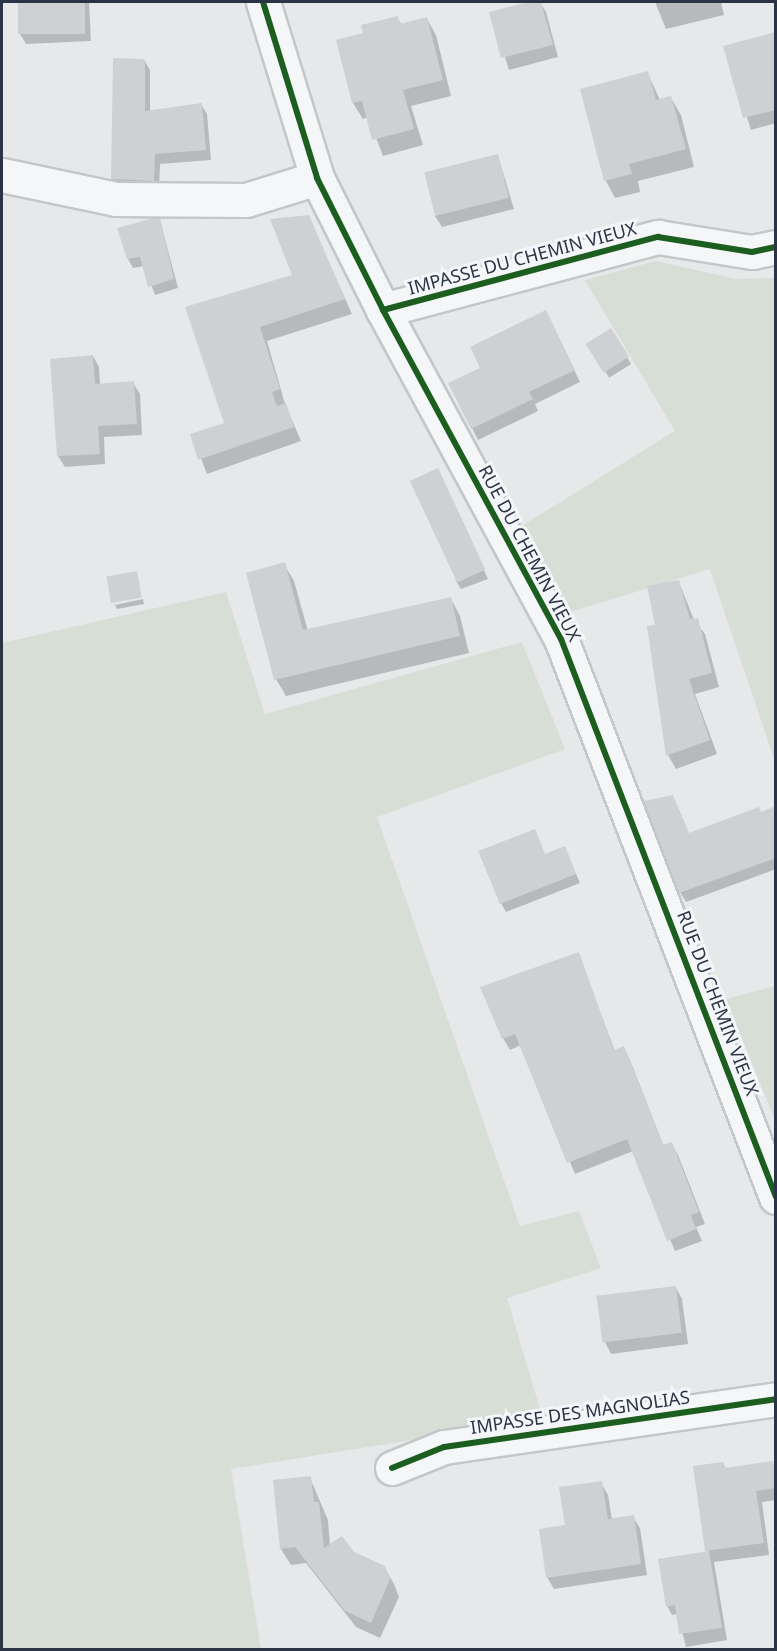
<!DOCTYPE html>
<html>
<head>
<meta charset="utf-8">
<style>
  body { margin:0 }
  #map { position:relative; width:777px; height:1651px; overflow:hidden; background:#e6e8ea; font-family:"Noto Sans",sans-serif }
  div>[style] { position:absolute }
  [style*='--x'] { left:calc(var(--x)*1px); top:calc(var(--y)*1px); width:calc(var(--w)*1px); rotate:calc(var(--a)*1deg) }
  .green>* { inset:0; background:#d6ded6 }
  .shadow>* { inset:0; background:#0003; transform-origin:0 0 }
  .building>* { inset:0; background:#ced0d3; transform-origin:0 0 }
  .roads { filter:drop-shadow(2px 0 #c4c6c8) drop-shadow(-2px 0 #c4c6c8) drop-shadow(0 2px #c4c6c8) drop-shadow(0 -2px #c4c6c8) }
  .street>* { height:33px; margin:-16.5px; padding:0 16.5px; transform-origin:16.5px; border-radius:16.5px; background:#f5f6f7 }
  .cycleway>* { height:6px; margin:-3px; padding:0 3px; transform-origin:3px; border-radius:3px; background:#1b5e20 }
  span { translate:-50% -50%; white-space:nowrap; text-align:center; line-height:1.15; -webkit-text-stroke:6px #f4f6f9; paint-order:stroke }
  .street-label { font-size:18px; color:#2b3445 }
  .frame { position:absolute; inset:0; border:3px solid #2b3445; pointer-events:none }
</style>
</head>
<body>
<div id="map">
  <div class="green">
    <div style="clip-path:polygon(656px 261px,736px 279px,775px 278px,775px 762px,710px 569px,564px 614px,520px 527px,675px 431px,585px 280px)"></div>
    <div style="clip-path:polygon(226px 592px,265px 714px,522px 642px,565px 749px,377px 817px,520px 1226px,579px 1211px,601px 1268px,507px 1298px,543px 1419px,231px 1469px,261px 1649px,2px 1649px,2px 643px)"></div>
    <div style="clip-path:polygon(775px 986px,776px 986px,775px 1120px,726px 999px)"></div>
  </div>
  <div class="shadow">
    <div style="clip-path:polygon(19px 2px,89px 2px,91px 41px,26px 44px,20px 34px)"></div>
    <div style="clip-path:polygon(534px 2px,540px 2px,546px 12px,558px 57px,509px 70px,491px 13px)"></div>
    <div style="clip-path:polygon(655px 2px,721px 2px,724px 15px,666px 29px)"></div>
    <div style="clip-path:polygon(397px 18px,402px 25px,427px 19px,436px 35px,451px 96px,411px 106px,423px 145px,383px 156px,368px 117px,363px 119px,353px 103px,365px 34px)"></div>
    <div style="clip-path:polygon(776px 34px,776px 123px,751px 130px,725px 47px)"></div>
    <div style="clip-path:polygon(144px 60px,150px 70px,150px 112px,201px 104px,207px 114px,211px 160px,160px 164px,159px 190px,118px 189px,112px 178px)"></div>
    <div style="clip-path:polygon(647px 72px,660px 100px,671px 98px,681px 115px,694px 167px,638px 181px,640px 192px,615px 198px,606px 181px,582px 90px)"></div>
    <div style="clip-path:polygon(498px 156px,514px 209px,442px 227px,435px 216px)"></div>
    <div style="clip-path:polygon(308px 216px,352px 314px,267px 341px,285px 404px,301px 441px,207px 474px,192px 435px,226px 424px,187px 308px,294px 276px)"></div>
    <div style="clip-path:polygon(160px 220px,178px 288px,155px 295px,144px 266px,133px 268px,128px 259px,119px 229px)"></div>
    <div style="clip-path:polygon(552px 324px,580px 382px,535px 404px,538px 411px,478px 440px,472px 428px,482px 368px)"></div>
    <div style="left:610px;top:330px;width:40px;height:26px;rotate:58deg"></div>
    <div style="clip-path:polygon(93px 356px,99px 367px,100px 385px,133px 383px,140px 394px,142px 435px,104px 437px,105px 464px,65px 467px,58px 456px,52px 360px)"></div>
    <div style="clip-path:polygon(438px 470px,488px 579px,461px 589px,456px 581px)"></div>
    <div style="clip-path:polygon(284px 564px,294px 581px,308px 631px,451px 599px,460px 616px,469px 653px,286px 696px,276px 679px)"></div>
    <div style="clip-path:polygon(679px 582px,694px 620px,705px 634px,719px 687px,695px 694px,717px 754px,676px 769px,668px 755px,657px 626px)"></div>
    <div style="clip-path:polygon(143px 599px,144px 604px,117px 609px,115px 605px)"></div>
    <div style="clip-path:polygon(673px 797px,689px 834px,776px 850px,776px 869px,686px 902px,680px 892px)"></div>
    <div style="clip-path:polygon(534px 830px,545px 855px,564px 847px,580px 883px,506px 912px,501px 903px)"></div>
    <div style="clip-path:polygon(578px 954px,615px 1051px,623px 1048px,630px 1060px,664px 1147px,671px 1144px,678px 1155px,705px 1224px,696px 1227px,702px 1241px,675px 1251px,633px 1151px,575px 1174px,521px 1045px,510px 1050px,503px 1038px)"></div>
    <div style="clip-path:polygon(676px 1288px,682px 1299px,688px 1344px,611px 1354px,605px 1342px)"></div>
    <div style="clip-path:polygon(723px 1463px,726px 1469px,772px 1463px,776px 1469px,776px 1500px,762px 1502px,769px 1555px,714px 1562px,727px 1640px,686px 1647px,678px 1614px,672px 1615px,667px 1606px,708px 1552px)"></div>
    <div style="clip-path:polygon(310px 1478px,328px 1520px,330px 1546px,384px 1567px,394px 1584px,399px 1597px,380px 1638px,356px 1627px,306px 1563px,291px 1565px,281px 1549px)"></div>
    <div style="clip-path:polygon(601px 1483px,608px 1495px,612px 1520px,633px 1517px,640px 1528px,647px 1575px,554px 1589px,547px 1577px)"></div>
  </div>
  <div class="building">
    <div style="left:18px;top:2px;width:67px;height:32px"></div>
    <div style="clip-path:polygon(528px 2px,541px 2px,553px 45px,501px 58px,489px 12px)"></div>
    <div style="clip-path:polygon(398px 16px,400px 24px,427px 17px,443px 80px,403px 90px,414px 129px,372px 140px,362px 101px,352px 103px,336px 40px,363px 33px,361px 25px)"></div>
    <div style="clip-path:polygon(776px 32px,776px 110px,743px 118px,723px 46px)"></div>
    <div style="clip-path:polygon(113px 58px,145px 59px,145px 111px,202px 103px,206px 150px,155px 154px,154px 181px,111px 179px)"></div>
    <div style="clip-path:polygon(648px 71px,656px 100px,671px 96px,686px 149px,629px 164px,632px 174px,604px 181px,580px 89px)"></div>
    <div style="left:498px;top:154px;width:45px;height:76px;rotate:76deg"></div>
    <div style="clip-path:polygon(309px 215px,345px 299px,260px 327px,280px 389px,272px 392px,277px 406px,286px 403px,294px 427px,198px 460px,190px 434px,224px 423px,185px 307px,292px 275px,270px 219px)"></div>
    <div style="clip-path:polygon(153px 218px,160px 218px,174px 279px,148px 287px,140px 257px,127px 259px,117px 228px)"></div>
    <div style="clip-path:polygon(546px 310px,575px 370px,529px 392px,533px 399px,471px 429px,448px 383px,480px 368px,470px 347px)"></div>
    <div style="left:611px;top:328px;width:34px;height:30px;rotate:58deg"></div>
    <div style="clip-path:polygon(93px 355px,95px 384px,134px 381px,137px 424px,98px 426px,100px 454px,57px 456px,50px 359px)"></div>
    <div style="left:438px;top:468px;width:112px;height:31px;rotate:65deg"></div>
    <div style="clip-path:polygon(285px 562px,303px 630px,451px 597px,460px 636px,274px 680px,246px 573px)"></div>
    <div style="left:137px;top:571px;width:27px;height:31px;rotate:80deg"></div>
    <div style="clip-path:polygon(679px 580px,690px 619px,698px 618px,712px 673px,689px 679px,710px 740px,666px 756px,647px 626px,655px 625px,647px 586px)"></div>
    <div style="clip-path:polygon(673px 795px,689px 833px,759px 807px,761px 812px,776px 806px,776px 858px,679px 893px,644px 801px)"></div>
    <div style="clip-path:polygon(535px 829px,545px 854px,565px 846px,576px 874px,500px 904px,478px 851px)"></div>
    <div style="clip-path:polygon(579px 952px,614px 1050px,624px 1046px,663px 1145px,672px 1142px,699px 1212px,691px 1215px,696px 1229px,667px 1241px,627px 1139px,567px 1163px,515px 1034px,502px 1039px,480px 987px)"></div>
    <div style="left:676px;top:1286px;width:47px;height:80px;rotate:83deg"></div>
    <div style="clip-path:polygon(773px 1461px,776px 1488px,756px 1491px,764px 1543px,705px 1551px,693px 1466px,723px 1462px,725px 1468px)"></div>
    <div style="clip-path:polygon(311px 1476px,314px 1502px,319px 1502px,324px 1548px,342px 1536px,354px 1552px,385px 1566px,390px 1579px,371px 1623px,345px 1611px,295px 1547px,280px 1549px,273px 1480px)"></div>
    <div style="clip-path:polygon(602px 1481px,608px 1519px,634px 1515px,641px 1564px,546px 1578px,539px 1529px,565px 1525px,559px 1487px)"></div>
    <div style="clip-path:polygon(709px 1551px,722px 1628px,679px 1634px,675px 1605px,666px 1607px,658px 1559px)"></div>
  </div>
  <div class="roads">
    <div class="street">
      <div style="--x:263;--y:2;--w:184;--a:72.9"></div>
      <div style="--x:317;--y:178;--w:148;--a:63.4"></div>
      <div style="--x:383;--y:310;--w:374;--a:61.6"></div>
      <div style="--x:561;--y:639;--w:598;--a:68.93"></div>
      <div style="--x:2;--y:175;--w:116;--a:11.9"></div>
      <div style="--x:116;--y:199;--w:130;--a:0.4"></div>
      <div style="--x:246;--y:200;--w:74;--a:-17.2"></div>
      <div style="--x:383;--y:310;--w:285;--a:-14.9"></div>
      <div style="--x:658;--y:237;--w:95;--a:9.1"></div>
      <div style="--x:752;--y:252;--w:25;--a:-12"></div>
      <div style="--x:392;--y:1468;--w:56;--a:-22"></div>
      <div style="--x:444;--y:1447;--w:335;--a:-8.2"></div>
    </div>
  </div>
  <div class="cycleway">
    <div style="--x:263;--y:2;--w:184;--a:72.9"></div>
    <div style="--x:317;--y:178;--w:148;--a:63.4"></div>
    <div style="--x:383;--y:310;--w:374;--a:61.6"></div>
    <div style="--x:561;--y:639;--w:598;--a:68.93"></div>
    <div style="--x:383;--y:310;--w:285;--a:-14.9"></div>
    <div style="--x:658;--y:237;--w:95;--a:9.1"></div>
    <div style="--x:752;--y:252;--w:25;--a:-12"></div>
    <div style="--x:392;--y:1468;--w:56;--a:-22"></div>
    <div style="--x:444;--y:1447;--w:335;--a:-8.2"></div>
  </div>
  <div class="street-label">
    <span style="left:522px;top:258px;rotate:-15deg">IMPASSE DU CHEMIN VIEUX</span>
    <span style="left:530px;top:553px;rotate:62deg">RUE DU CHEMIN VIEUX</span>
    <span style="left:718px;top:1003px;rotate:69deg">RUE DU CHEMIN VIEUX</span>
    <span style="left:580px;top:1412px;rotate:-8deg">IMPASSE DES MAGNOLIAS</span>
  </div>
  <div class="frame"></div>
</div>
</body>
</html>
